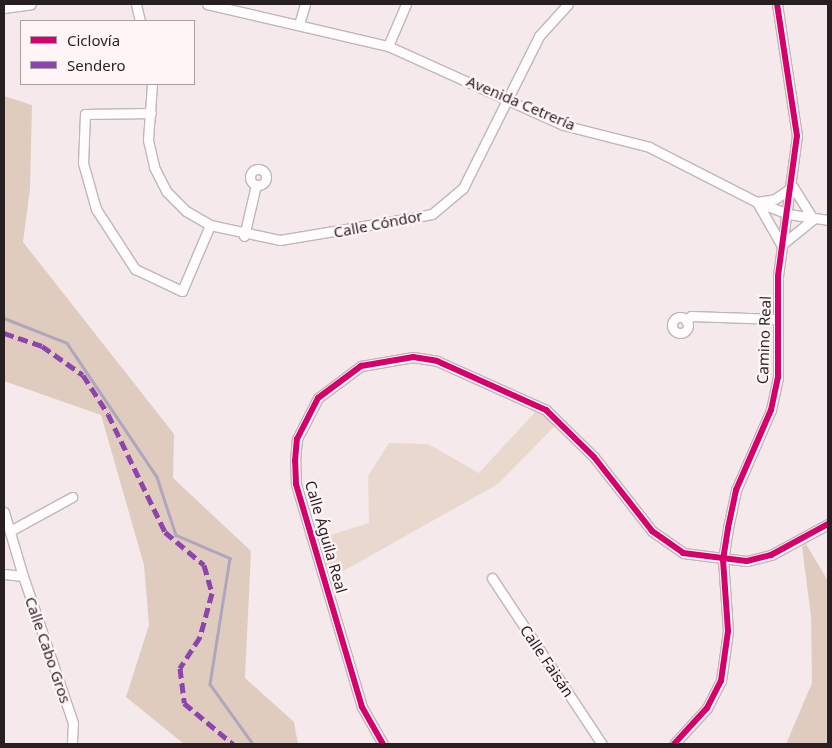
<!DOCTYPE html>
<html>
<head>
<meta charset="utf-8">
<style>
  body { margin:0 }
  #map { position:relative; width:832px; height:748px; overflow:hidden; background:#f5e9ec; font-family:"Noto Sans",sans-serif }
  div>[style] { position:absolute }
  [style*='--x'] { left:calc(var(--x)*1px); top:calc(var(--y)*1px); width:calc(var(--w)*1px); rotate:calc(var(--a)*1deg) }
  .green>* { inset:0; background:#e9d8cd }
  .forest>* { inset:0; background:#e0ccbf }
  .stream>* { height:2.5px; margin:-1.25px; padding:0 1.25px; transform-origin:1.25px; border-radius:1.25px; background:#afa6be }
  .roads { filter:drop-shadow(1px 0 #c0b6b8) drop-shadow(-1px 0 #c0b6b8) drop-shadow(0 1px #c0b6b8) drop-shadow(0 -1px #c0b6b8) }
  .street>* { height:9px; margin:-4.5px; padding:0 4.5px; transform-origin:4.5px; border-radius:4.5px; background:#fefcfc }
  .street>.ring { margin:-4.5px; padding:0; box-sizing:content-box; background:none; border:9px solid #fefcfc; border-radius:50% }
  .quiet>* { height:5px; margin-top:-2.5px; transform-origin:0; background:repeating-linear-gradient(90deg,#8e44ad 0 10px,transparent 0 15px) }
  .cycleway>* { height:6px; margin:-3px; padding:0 3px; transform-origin:3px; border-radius:3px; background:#d6006c }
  span { translate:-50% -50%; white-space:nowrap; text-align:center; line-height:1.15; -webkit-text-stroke:4.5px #fff5f7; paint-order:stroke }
  .street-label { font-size:15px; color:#281f22 }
  .frame { position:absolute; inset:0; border:5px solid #281f22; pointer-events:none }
  .legend { position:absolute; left:20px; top:20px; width:175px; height:65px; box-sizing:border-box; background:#fff5f7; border:1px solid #a99fa2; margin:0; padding:6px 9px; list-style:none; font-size:15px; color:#281f22 }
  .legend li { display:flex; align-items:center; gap:10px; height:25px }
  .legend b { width:25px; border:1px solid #a99fa2 }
</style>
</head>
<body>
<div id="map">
  <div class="green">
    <div style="clip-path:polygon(537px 410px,556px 425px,498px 484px,329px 579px,318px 539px,369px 523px,368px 476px,389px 443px,428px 444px,479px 473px)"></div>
  </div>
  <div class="forest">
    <div style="clip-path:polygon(4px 96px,32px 105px,30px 189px,23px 242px,174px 434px,173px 478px,251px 551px,245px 678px,294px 722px,298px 744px,184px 744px,126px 697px,149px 625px,144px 565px,101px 415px,4px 381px)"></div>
    <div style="clip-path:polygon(806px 544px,828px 581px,828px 744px,786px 744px,812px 683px,811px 616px,802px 547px)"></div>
  </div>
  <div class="stream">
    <div style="--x:4;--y:318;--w:68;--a:21.6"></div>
    <div style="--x:67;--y:343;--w:161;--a:56.1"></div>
    <div style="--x:157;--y:477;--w:61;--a:71.9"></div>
    <div style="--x:176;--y:535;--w:59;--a:23.1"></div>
    <div style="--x:230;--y:558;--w:128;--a:99"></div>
    <div style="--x:210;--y:684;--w:74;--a:54.4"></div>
  </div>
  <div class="roads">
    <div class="street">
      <div style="--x:136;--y:4;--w:17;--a:77"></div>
      <div style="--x:207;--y:4;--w:186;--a:13.1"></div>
      <div style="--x:388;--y:46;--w:192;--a:24.3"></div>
      <div style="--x:563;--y:125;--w:89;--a:14.3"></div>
      <div style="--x:649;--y:147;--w:121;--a:27"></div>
      <div style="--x:757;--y:202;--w:33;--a:21"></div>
      <div style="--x:788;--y:214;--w:40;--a:8.5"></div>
      <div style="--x:4;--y:8;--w:27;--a:-8"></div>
      <div style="--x:299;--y:24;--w:21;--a:-73"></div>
      <div style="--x:388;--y:46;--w:46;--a:-66.8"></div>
      <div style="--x:152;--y:84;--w:56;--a:94.1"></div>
      <div style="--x:148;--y:140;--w:28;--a:77"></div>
      <div style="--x:154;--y:167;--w:28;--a:63"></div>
      <div style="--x:167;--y:192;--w:27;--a:45"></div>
      <div style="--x:186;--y:211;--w:28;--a:30"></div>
      <div style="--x:210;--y:225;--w:72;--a:12.1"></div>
      <div style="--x:280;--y:240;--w:133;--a:-9.5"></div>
      <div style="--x:411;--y:218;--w:21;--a:-11"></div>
      <div style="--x:432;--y:214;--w:40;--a:-40"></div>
      <div style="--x:463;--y:188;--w:170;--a:-63.4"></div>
      <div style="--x:539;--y:36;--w:43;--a:-47.8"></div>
      <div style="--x:151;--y:113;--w:66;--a:179.1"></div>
      <div style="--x:85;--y:114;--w:49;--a:92.3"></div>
      <div style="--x:83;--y:163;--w:48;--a:74.2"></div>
      <div style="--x:96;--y:209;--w:72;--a:57"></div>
      <div style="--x:135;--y:269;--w:52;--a:25.1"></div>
      <div style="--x:182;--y:291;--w:72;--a:-67"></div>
      <div class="ring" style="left:250px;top:169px;width:7px;height:7px"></div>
      <div style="--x:793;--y:187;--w:38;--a:58"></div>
      <div style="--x:244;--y:236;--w:52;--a:-76.8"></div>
      <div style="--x:785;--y:242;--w:36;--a:-39"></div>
      <div style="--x:782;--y:246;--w:51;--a:-119.6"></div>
      <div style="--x:757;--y:202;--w:18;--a:-9"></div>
      <div style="--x:775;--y:199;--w:21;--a:-35"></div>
      <div class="ring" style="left:672px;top:317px;width:7px;height:7px"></div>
      <div style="--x:686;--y:321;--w:7;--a:-45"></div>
      <div style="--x:691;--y:316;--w:86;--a:2"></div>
      <div style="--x:4;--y:512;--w:67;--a:73.5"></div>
      <div style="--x:10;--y:531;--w:71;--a:-28.7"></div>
      <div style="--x:4;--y:574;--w:19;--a:6"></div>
      <div style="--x:23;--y:576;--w:155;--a:71.2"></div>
      <div style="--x:73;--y:723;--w:21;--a:93"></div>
      <div style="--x:492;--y:578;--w:199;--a:56.5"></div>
      <div style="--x:383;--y:744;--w:43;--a:-119.6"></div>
      <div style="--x:362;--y:707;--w:233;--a:-106.5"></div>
      <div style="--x:296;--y:484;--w:23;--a:-92"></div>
      <div style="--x:295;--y:461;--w:22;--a:-85"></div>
      <div style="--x:297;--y:439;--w:46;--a:-62.9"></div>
      <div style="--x:318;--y:398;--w:54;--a:-36.7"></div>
      <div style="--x:361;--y:366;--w:53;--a:-9.8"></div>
      <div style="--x:413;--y:357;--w:24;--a:9"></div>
      <div style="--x:437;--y:361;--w:120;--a:24.2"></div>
      <div style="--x:546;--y:410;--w:67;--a:44.4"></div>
      <div style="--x:594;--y:457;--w:94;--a:51.9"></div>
      <div style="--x:652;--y:531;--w:38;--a:35"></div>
      <div style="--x:683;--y:553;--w:64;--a:7.1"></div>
      <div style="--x:747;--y:561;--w:25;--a:-14"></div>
      <div style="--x:771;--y:555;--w:65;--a:-28.5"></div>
      <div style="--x:674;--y:744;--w:49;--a:-47.5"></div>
      <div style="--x:707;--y:708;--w:30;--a:-63"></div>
      <div style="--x:721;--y:681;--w:50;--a:-82"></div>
      <div style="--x:728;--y:631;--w:71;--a:-94"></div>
      <div style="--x:723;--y:560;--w:32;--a:-81"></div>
      <div style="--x:728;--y:528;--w:39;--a:-78"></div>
      <div style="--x:736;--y:490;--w:87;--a:-66.4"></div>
      <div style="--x:771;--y:410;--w:34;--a:-78"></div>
      <div style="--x:778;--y:377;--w:101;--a:-90"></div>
      <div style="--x:778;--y:276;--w:141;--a:-82.3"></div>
      <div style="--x:797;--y:136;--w:134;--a:-98.6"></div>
    </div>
  </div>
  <div class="quiet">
    <div style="--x:4;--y:333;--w:40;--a:18.9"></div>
    <div style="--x:42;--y:346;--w:50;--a:35.3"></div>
    <div style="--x:83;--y:375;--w:46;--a:57.3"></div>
    <div style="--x:108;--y:414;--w:131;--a:64.2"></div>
    <div style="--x:165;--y:532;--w:51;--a:40.2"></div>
    <div style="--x:204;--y:565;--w:29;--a:74"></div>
    <div style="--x:212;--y:593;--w:46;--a:105.3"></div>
    <div style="--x:200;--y:637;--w:37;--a:123"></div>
    <div style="--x:180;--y:668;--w:35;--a:83"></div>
    <div style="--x:184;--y:703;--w:64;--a:39.9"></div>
  </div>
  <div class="cycleway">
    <div style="--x:383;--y:744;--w:43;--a:-119.6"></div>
    <div style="--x:362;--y:707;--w:233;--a:-106.5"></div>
    <div style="--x:296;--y:484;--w:23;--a:-92"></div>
    <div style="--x:295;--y:461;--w:22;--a:-85"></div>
    <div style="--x:297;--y:439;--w:46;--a:-62.9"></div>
    <div style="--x:318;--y:398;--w:54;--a:-36.7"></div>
    <div style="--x:361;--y:366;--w:53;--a:-9.8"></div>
    <div style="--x:413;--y:357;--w:24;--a:9"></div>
    <div style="--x:437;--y:361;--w:120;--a:24.2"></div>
    <div style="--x:546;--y:410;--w:67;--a:44.4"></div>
    <div style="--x:594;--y:457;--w:94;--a:51.9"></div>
    <div style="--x:652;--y:531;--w:38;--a:35"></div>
    <div style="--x:683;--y:553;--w:64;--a:7.1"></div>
    <div style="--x:747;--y:561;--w:25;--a:-14"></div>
    <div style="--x:771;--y:555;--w:65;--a:-28.5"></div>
    <div style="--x:674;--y:744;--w:49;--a:-47.5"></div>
    <div style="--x:707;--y:708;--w:30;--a:-63"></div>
    <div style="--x:721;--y:681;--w:50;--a:-82"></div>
    <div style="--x:728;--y:631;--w:71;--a:-94"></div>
    <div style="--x:723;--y:560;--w:32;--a:-81"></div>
    <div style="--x:728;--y:528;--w:39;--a:-78"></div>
    <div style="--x:736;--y:490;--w:87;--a:-66.4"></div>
    <div style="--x:771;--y:410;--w:34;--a:-78"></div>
    <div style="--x:778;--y:377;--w:101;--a:-90"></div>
    <div style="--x:778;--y:276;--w:141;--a:-82.3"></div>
    <div style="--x:797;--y:136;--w:134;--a:-98.6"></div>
  </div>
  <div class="street-label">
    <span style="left:521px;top:103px;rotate:23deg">Avenida Cetrería</span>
    <span style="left:378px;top:224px;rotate:-11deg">Calle Cóndor</span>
    <span style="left:764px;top:340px;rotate:-88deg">Camino Real</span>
    <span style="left:326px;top:537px;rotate:74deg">Calle Águila Real</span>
    <span style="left:48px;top:650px;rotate:71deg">Calle Cabo Gros</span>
    <span style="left:547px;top:661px;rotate:56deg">Calle Faisán</span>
  </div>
  <div class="frame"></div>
  <ul class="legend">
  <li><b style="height:6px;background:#d6006c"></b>Ciclovía</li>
  <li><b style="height:6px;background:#8e44ad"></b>Sendero</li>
  </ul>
</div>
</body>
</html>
